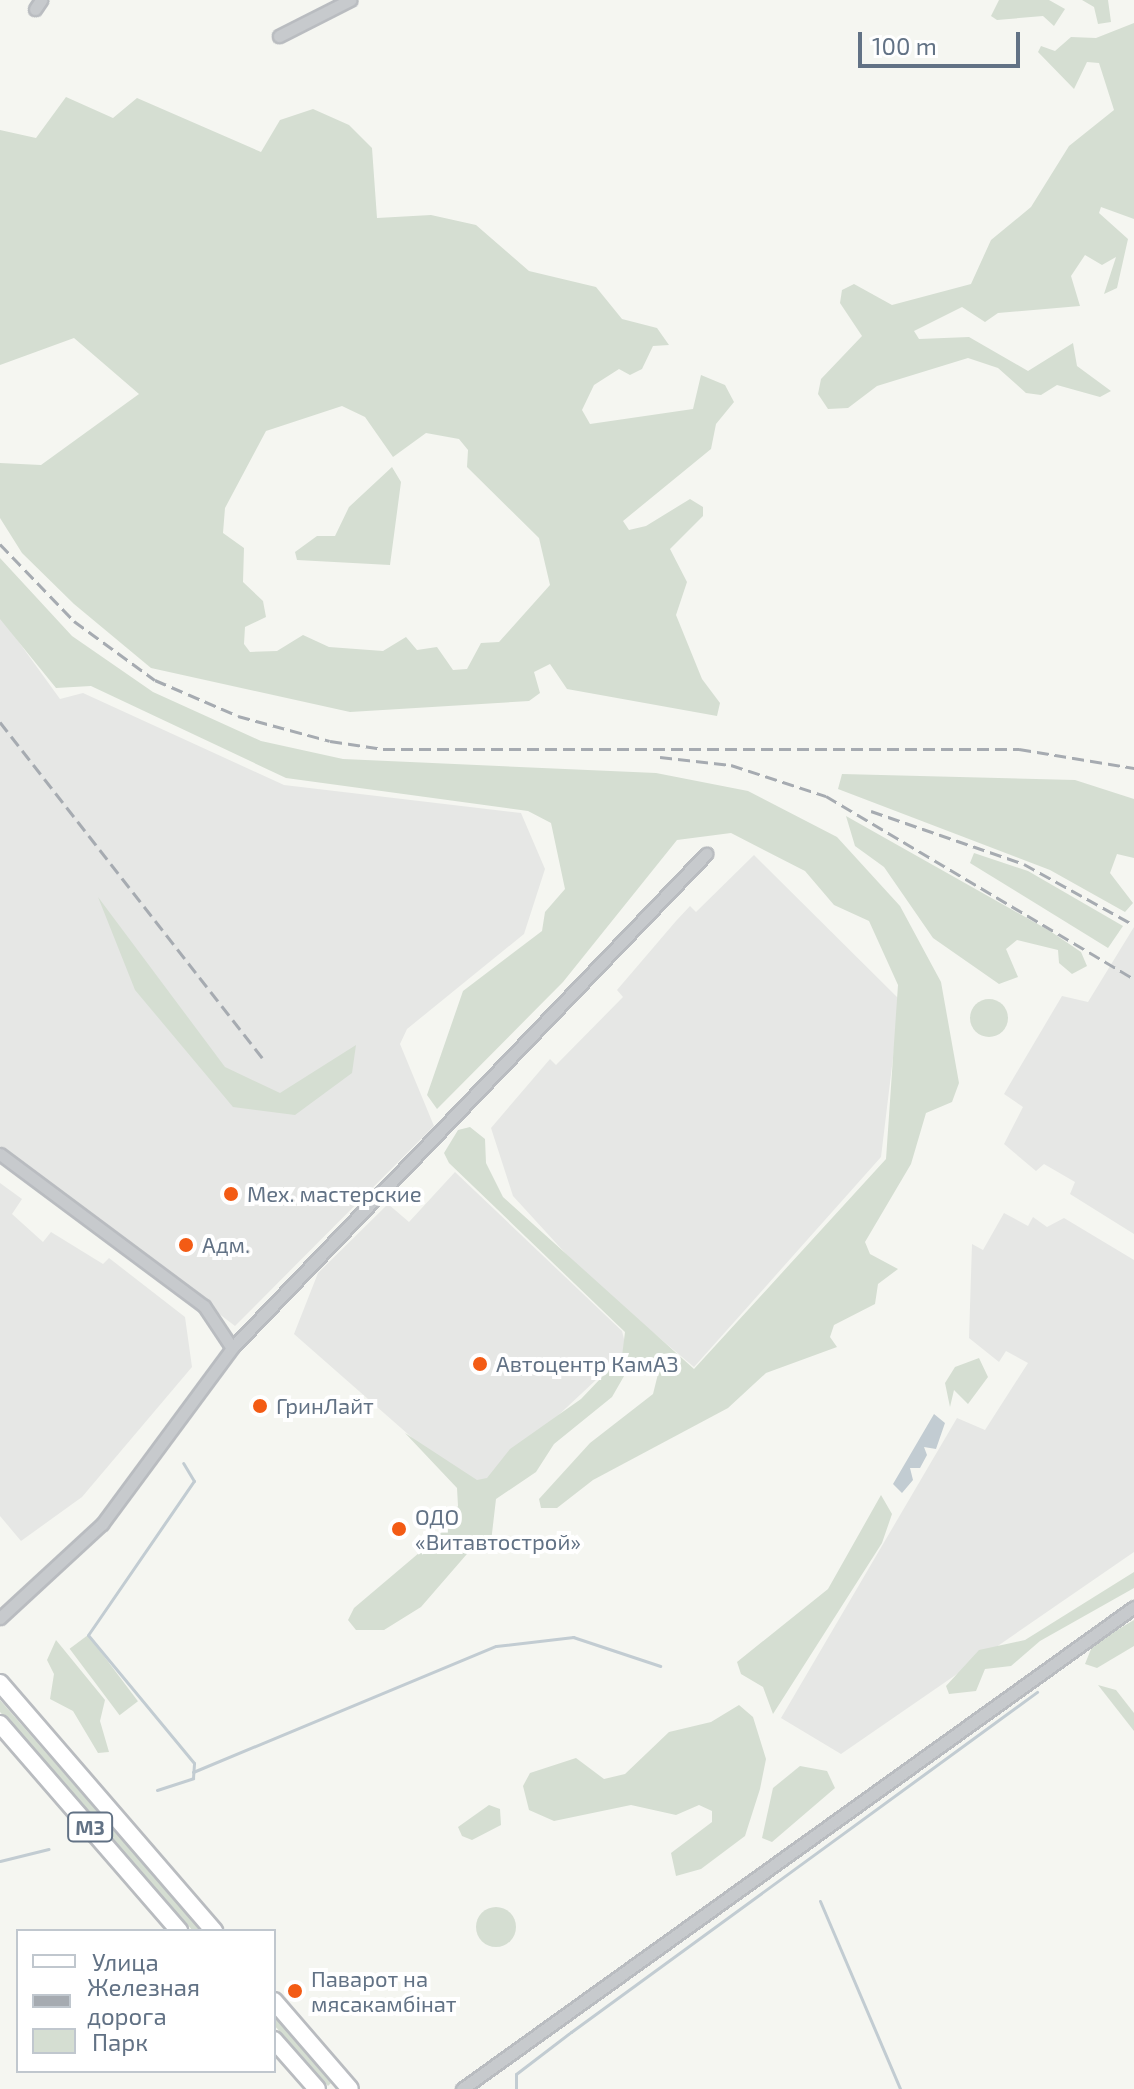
<!DOCTYPE html>
<html>
<head>
<meta charset="utf-8">
<style>
  body { margin:0 }
  #map { position:relative; width:1134px; height:2089px; overflow:hidden; background:#f5f6f1; font-family:"Exo 2",sans-serif }
  div>[style] { position:absolute }
  [style*='--x'] { left:calc(var(--x)*1px); top:calc(var(--y)*1px); width:calc(var(--w)*1px); rotate:calc(var(--a)*1deg) }
  .built>* { inset:0; background:#e6e7e5 }
  .green>* { inset:0; background:#d5ded2; transform-origin:0 0 }
  .round { border-radius:50% }
  .water>* { inset:0; background:#c2ccd2 }
  .stream>* { height:3px; margin:-1.5px; padding:0 1.5px; transform-origin:1.5px; border-radius:1.5px; background:#c2ccd2 }
  .roads { filter:drop-shadow(2px 0 #b9bcc0) drop-shadow(-2px 0 #b9bcc0) drop-shadow(0 2px #b9bcc0) drop-shadow(0 -2px #b9bcc0) }
  .minor>* { height:11px; margin:-5.5px; padding:0 5.5px; transform-origin:5.5px; border-radius:5.5px; background:#c7cacd }
  .primary>* { height:16px; margin:-8px; padding:0 8px; transform-origin:8px; border-radius:8px; background:#fff }
  .rail>* { height:3px; margin-top:-1.5px; transform-origin:0; background:repeating-linear-gradient(90deg,#a6abb1 0 12px,transparent 0 18px) }
  .dots>* { width:22px; height:22px; translate:-50% -50%; box-sizing:border-box; border:4px solid #fff; border-radius:50% }
  span { translate:-50% -50%; white-space:nowrap; text-align:center; line-height:1.15; -webkit-text-stroke:8px #fff; paint-order:stroke }
  .shield-label span { padding:2px 6px; background:#fff; border:2px solid; border-radius:6px; -webkit-text-stroke-width:0 }
  .shield-label { font-size:20px; color:#627285; font-weight:700 }
  .poi-label { font-size:22px; color:#627285 }
  .left { translate:0 -50%; text-align:left }
  .legend { position:absolute; left:16px; top:1929px; width:260px; height:144px; box-sizing:border-box; background:#fff; border:2px solid #c0c7ce; margin:0; padding:10px 14px; list-style:none; font-size:24px; color:#627285 }
  .legend li { display:flex; align-items:center; gap:16px; height:40px }
  .legend b { width:40px; border:2px solid #c0c7ce }
  .scale { position:absolute; left:858px; top:32px; width:162px; height:36px; box-sizing:border-box; border:4px solid #627285; border-top:0; padding-left:10px; font-size:24px; line-height:28px; white-space:nowrap; color:#627285; -webkit-text-stroke:6px #fff; paint-order:stroke }
</style>
</head>
<body>
<div id="map">
  <div class="built">
    <div style="clip-path:polygon(0 616px,60px 699px,83px 693px,284px 785px,521px 813px,545px 869px,524px 934px,407px 1029px,400px 1044px,434px 1126px,235px 1326px,0 1146px)"></div>
    <div style="clip-path:polygon(754px 855px,900px 1000px,881px 1157px,694px 1367px,589px 1279px,513px 1196px,491px 1128px,550px 1059px,556px 1065px,623px 997px,617px 990px,676px 921px,690px 906px,696px 912px)"></div>
    <div style="clip-path:polygon(1134px 927px,1134px 1234px,1070px 1194px,1075px 1182px,1044px 1164px,1036px 1171px,1004px 1144px,1023px 1107px,1004px 1094px,1062px 996px,1088px 1002px)"></div>
    <div style="clip-path:polygon(455px 1172px,622px 1331px,627px 1351px,475px 1493px,294px 1334px,318px 1273px,388px 1204px,409px 1222px)"></div>
    <div style="clip-path:polygon(0 1183px,22px 1199px,12px 1214px,43px 1242px,51px 1232px,103px 1264px,109px 1258px,185px 1317px,192px 1367px,82px 1497px,21px 1541px,0 1516px)"></div>
    <div style="clip-path:polygon(1004px 1213px,1028px 1226px,1033px 1217px,1047px 1227px,1064px 1218px,1134px 1260px,1134px 1552px,841px 1754px,781px 1718px,957px 1418px,985px 1430px,1028px 1363px,1006px 1351px,999px 1362px,969px 1338px,972px 1244px,983px 1250px)"></div>
  </div>
  <div class="green">
    <div style="clip-path:polygon(999px 0,1049px 0,1065px 9px,1054px 26px,1043px 16px,997px 20px,991px 16px)"></div>
    <div style="clip-path:polygon(1082px 0,1108px 0,1111px 22px,1098px 24px,1094px 7px)"></div>
    <div style="clip-path:polygon(1134px 23px,1134px 219px,1101px 207px,1099px 213px,1128px 239px,1117px 288px,1104px 294px,1116px 257px,1102px 265px,1085px 255px,1071px 276px,1080px 306px,998px 313px,985px 322px,962px 307px,914px 331px,919px 339px,969px 337px,1028px 371px,1073px 343px,1077px 366px,1111px 391px,1100px 397px,1057px 385px,1041px 395px,1026px 393px,998px 368px,968px 358px,877px 386px,848px 408px,828px 409px,818px 394px,821px 379px,862px 336px,840px 303px,842px 290px,854px 284px,892px 305px,971px 284px,991px 240px,1031px 207px,1069px 146px,1114px 110px,1099px 63px,1087px 62px,1074px 89px,1038px 52px,1041px 46px,1055px 51px,1071px 37px,1096px 38px)"></div>
    <div style="clip-path:polygon(evenodd,66px 97px,113px 118px,137px 98px,261px 152px,280px 120px,313px 109px,349px 125px,372px 148px,377px 218px,431px 215px,476px 225px,529px 271px,596px 287px,622px 319px,657px 328px,669px 345px,653px 346px,642px 369px,630px 375px,619px 369px,594px 385px,582px 410px,590px 424px,693px 409px,701px 375px,725px 385px,734px 402px,716px 424px,711px 449px,623px 521px,629px 530px,646px 526px,690px 499px,703px 507px,703px 516px,670px 549px,687px 582px,676px 615px,702px 679px,720px 703px,717px 716px,567px 689px,550px 664px,534px 672px,540px 693px,529px 701px,350px 712px,151px 668px,74px 604px,22px 553px,0 518px,0 463px,41px 465px,139px 394px,74px 338px,0 365px,0 130px,36px 138px,66px 97px,342px 406px,365px 417px,393px 457px,426px 433px,459px 439px,468px 450px,467px 467px,539px 538px,550px 585px,499px 642px,481px 643px,467px 669px,453px 670px,437px 647px,417px 650px,406px 637px,383px 651px,329px 647px,303px 635px,277px 651px,250px 652px,244px 644px,245px 627px,266px 617px,263px 601px,243px 582px,244px 548px,223px 533px,225px 508px,266px 431px,342px 406px)"></div>
    <div style="clip-path:polygon(392px 467px,401px 482px,390px 565px,297px 560px,295px 552px,317px 536px,335px 536px,349px 507px)"></div>
    <div style="clip-path:polygon(0 558px,72px 636px,153px 692px,261px 741px,343px 759px,656px 773px,748px 791px,837px 837px,900px 906px,941px 982px,959px 1083px,952px 1102px,926px 1113px,911px 1164px,865px 1242px,870px 1254px,898px 1269px,878px 1284px,875px 1304px,834px 1325px,830px 1337px,837px 1347px,766px 1373px,728px 1408px,593px 1480px,557px 1508px,541px 1508px,539px 1499px,590px 1443px,653px 1394px,658px 1374px,648px 1358px,631px 1364px,612px 1397px,554px 1444px,536px 1472px,496px 1499px,491px 1542px,473px 1547px,421px 1607px,384px 1630px,356px 1630px,348px 1620px,354px 1608px,439px 1536px,458px 1506px,457px 1488px,405px 1433px,477px 1480px,487px 1478px,510px 1449px,581px 1399px,622px 1356px,625px 1332px,449px 1163px,444px 1153px,458px 1130px,470px 1127px,485px 1139px,486px 1163px,503px 1197px,694px 1369px,886px 1159px,898px 985px,869px 921px,834px 905px,805px 871px,731px 833px,677px 840px,563px 982px,437px 1109px,427px 1095px,463px 991px,542px 931px,545px 912px,565px 889px,551px 823px,528px 811px,286px 778px,91px 686px,56px 688px,0 619px)"></div>
    <div style="clip-path:polygon(842px 774px,1075px 780px,1134px 799px,1134px 858px,1117px 854px,1110px 873px,1133px 903px,1125px 912px,1050px 870px,838px 789px)"></div>
    <div style="clip-path:polygon(846px 816px,1050px 931px,1081px 952px,1087px 966px,1072px 974px,1059px 963px,1058px 950px,1017px 940px,1006px 949px,1018px 977px,999px 984px,933px 938px,884px 867px,855px 846px)"></div>
    <div style="clip-path:polygon(974px 853px,1028px 871px,1123px 926px,1108px 948px,970px 863px)"></div>
    <div style="clip-path:polygon(98px 897px,225px 1067px,280px 1093px,356px 1045px,352px 1073px,295px 1115px,233px 1107px,135px 990px)"></div>
    <div class="round" style="left:970px;top:999px;width:38px;height:38px"></div>
    <div style="clip-path:polygon(979px 1358px,988px 1377px,968px 1404px,954px 1390px,950px 1407px,945px 1383px,955px 1367px)"></div>
    <div style="clip-path:polygon(881px 1495px,892px 1514px,882px 1543px,773px 1714px,763px 1687px,741px 1674px,737px 1662px,828px 1589px)"></div>
    <div style="clip-path:polygon(1134px 1572px,1134px 1588px,1040px 1641px,1011px 1666px,985px 1669px,976px 1691px,949px 1694px,946px 1686px,979px 1650px,1025px 1640px)"></div>
    <div style="clip-path:polygon(1134px 1620px,1134px 1646px,1097px 1668px,1085px 1664px,1093px 1644px)"></div>
    <div style="left:88px;top:1635px;width:83px;height:23px;rotate:53deg"></div>
    <div style="clip-path:polygon(56px 1640px,105px 1700px,100px 1721px,109px 1752px,98px 1753px,73px 1711px,50px 1699px,54px 1674px,47px 1660px)"></div>
    <div style="clip-path:polygon(1098px 1685px,1116px 1690px,1134px 1713px,1134px 1731px)"></div>
    <div style="clip-path:polygon(0 1700px,75px 1786px,203px 1931px,193px 1931px,0 1712px)"></div>
    <div style="clip-path:polygon(739px 1705px,753px 1717px,766px 1759px,760px 1789px,745px 1836px,701px 1869px,676px 1876px,671px 1853px,712px 1822px,712px 1811px,699px 1805px,676px 1815px,631px 1805px,554px 1821px,529px 1810px,523px 1786px,530px 1773px,576px 1758px,604px 1779px,625px 1774px,669px 1732px,711px 1722px)"></div>
    <div style="clip-path:polygon(800px 1766px,827px 1771px,835px 1788px,772px 1842px,762px 1838px,773px 1788px)"></div>
    <div style="clip-path:polygon(489px 1805px,500px 1809px,501px 1825px,472px 1840px,462px 1836px,458px 1827px)"></div>
    <div class="round" style="left:476px;top:1907px;width:40px;height:40px"></div>
    <div style="clip-path:polygon(274px 2016px,331px 2083px,328px 2086px,274px 2025px)"></div>
  </div>
  <div class="water">
    <div style="clip-path:polygon(934px 1414px,945px 1423px,936px 1449px,924px 1447px,927px 1455px,920px 1468px,910px 1468px,913px 1480px,902px 1493px,893px 1484px)"></div>
  </div>
  <div class="stream">
    <div style="--x:193;--y:1772;--w:328;--a:-22.6"></div>
    <div style="--x:496;--y:1646;--w:78;--a:-6.7"></div>
    <div style="--x:573;--y:1637;--w:92;--a:18.4"></div>
    <div style="--x:157;--y:1790;--w:38;--a:-18"></div>
    <div style="--x:193;--y:1778;--w:15;--a:-86"></div>
    <div style="--x:194;--y:1763;--w:166;--a:-129.6"></div>
    <div style="--x:88;--y:1635;--w:187;--a:-55.5"></div>
    <div style="--x:194;--y:1481;--w:21;--a:-121"></div>
    <div style="--x:0;--y:1861;--w:50;--a:-13.8"></div>
    <div style="--x:820;--y:1901;--w:204;--a:66.9"></div>
    <div style="--x:516;--y:2089;--w:15;--a:-90"></div>
    <div style="--x:516;--y:2074;--w:69;--a:-37.4"></div>
    <div style="--x:571;--y:2032;--w:577;--a:-36.12"></div>
  </div>
  <div class="roads">
    <div class="minor">
      <div style="--x:35;--y:9;--w:11;--a:-56"></div>
      <div style="--x:279;--y:36;--w:80;--a:-26.9"></div>
      <div style="--x:0;--y:1154;--w:254;--a:36.7"></div>
      <div style="--x:204;--y:1306;--w:50;--a:56.3"></div>
      <div style="--x:0;--y:1618;--w:139;--a:-42.7"></div>
      <div style="--x:102;--y:1524;--w:219;--a:-53.5"></div>
      <div style="--x:232;--y:1348;--w:685;--a:-46.18"></div>
      <div style="--x:462;--y:2089;--w:827;--a:-35.65"></div>
    </div>
    <div class="primary">
      <div style="--x:0;--y:1683;--w:328;--a:49.2"></div>
      <div style="--x:0;--y:1724;--w:274;--a:49.1"></div>
      <div style="--x:274;--y:2001;--w:116;--a:49.2"></div>
      <div style="--x:274;--y:2040;--w:65;--a:48.7"></div>
    </div>
  </div>
  <div class="rail">
    <div style="--x:0;--y:544;--w:107;--a:46.1"></div>
    <div style="--x:74;--y:621;--w:100;--a:36.1"></div>
    <div style="--x:155;--y:680;--w:90;--a:23.4"></div>
    <div style="--x:238;--y:716;--w:95;--a:15.2"></div>
    <div style="--x:330;--y:741;--w:54;--a:8.6"></div>
    <div style="--x:383;--y:749;--w:636;--a:0"></div>
    <div style="--x:1019;--y:749;--w:117;--a:9.4"></div>
    <div style="--x:0;--y:722;--w:427;--a:52"></div>
    <div style="--x:660;--y:757;--w:71;--a:6.4"></div>
    <div style="--x:731;--y:765;--w:100;--a:18.1"></div>
    <div style="--x:826;--y:796;--w:358;--a:30.7"></div>
    <div style="--x:871;--y:811;--w:162;--a:19.1"></div>
    <div style="--x:1024;--y:864;--w:126;--a:29"></div>
  </div>
  <div class="dots">
    <div style="left:231px;top:1194px;background:#f35b14"></div>
    <div style="left:186px;top:1245px;background:#f35b14"></div>
    <div style="left:480px;top:1364px;background:#f35b14"></div>
    <div style="left:260px;top:1406px;background:#f35b14"></div>
    <div style="left:399px;top:1529px;background:#f35b14"></div>
    <div style="left:295px;top:1991px;background:#f35b14"></div>
  </div>
  <div class="shield-label">
    <span style="left:90px;top:1827px">М3</span>
  </div>
  <div class="poi-label">
    <span class="left" style="left:247px;top:1194px">Мех. мастерские</span>
    <span class="left" style="left:202px;top:1245px">Адм.</span>
    <span class="left" style="left:496px;top:1364px">Автоцентр КамАЗ</span>
    <span class="left" style="left:276px;top:1406px">ГринЛайт</span>
    <span class="left" style="left:415px;top:1529px">ОДО<br>«Витавтострой»</span>
    <span class="left" style="left:311px;top:1991px">Паварот на<br>мясакамбінат</span>
  </div>
  <ul class="legend">
  <li><b style="height:10px;background:#fff"></b>Улица</li>
  <li><b style="height:10px;background:#a6abb1"></b>Железная дорога</li>
  <li><b style="height:22px;background:#d5ded2"></b>Парк</li>
  </ul>
  <div class="scale">100 m</div>
</div>
</body>
</html>
